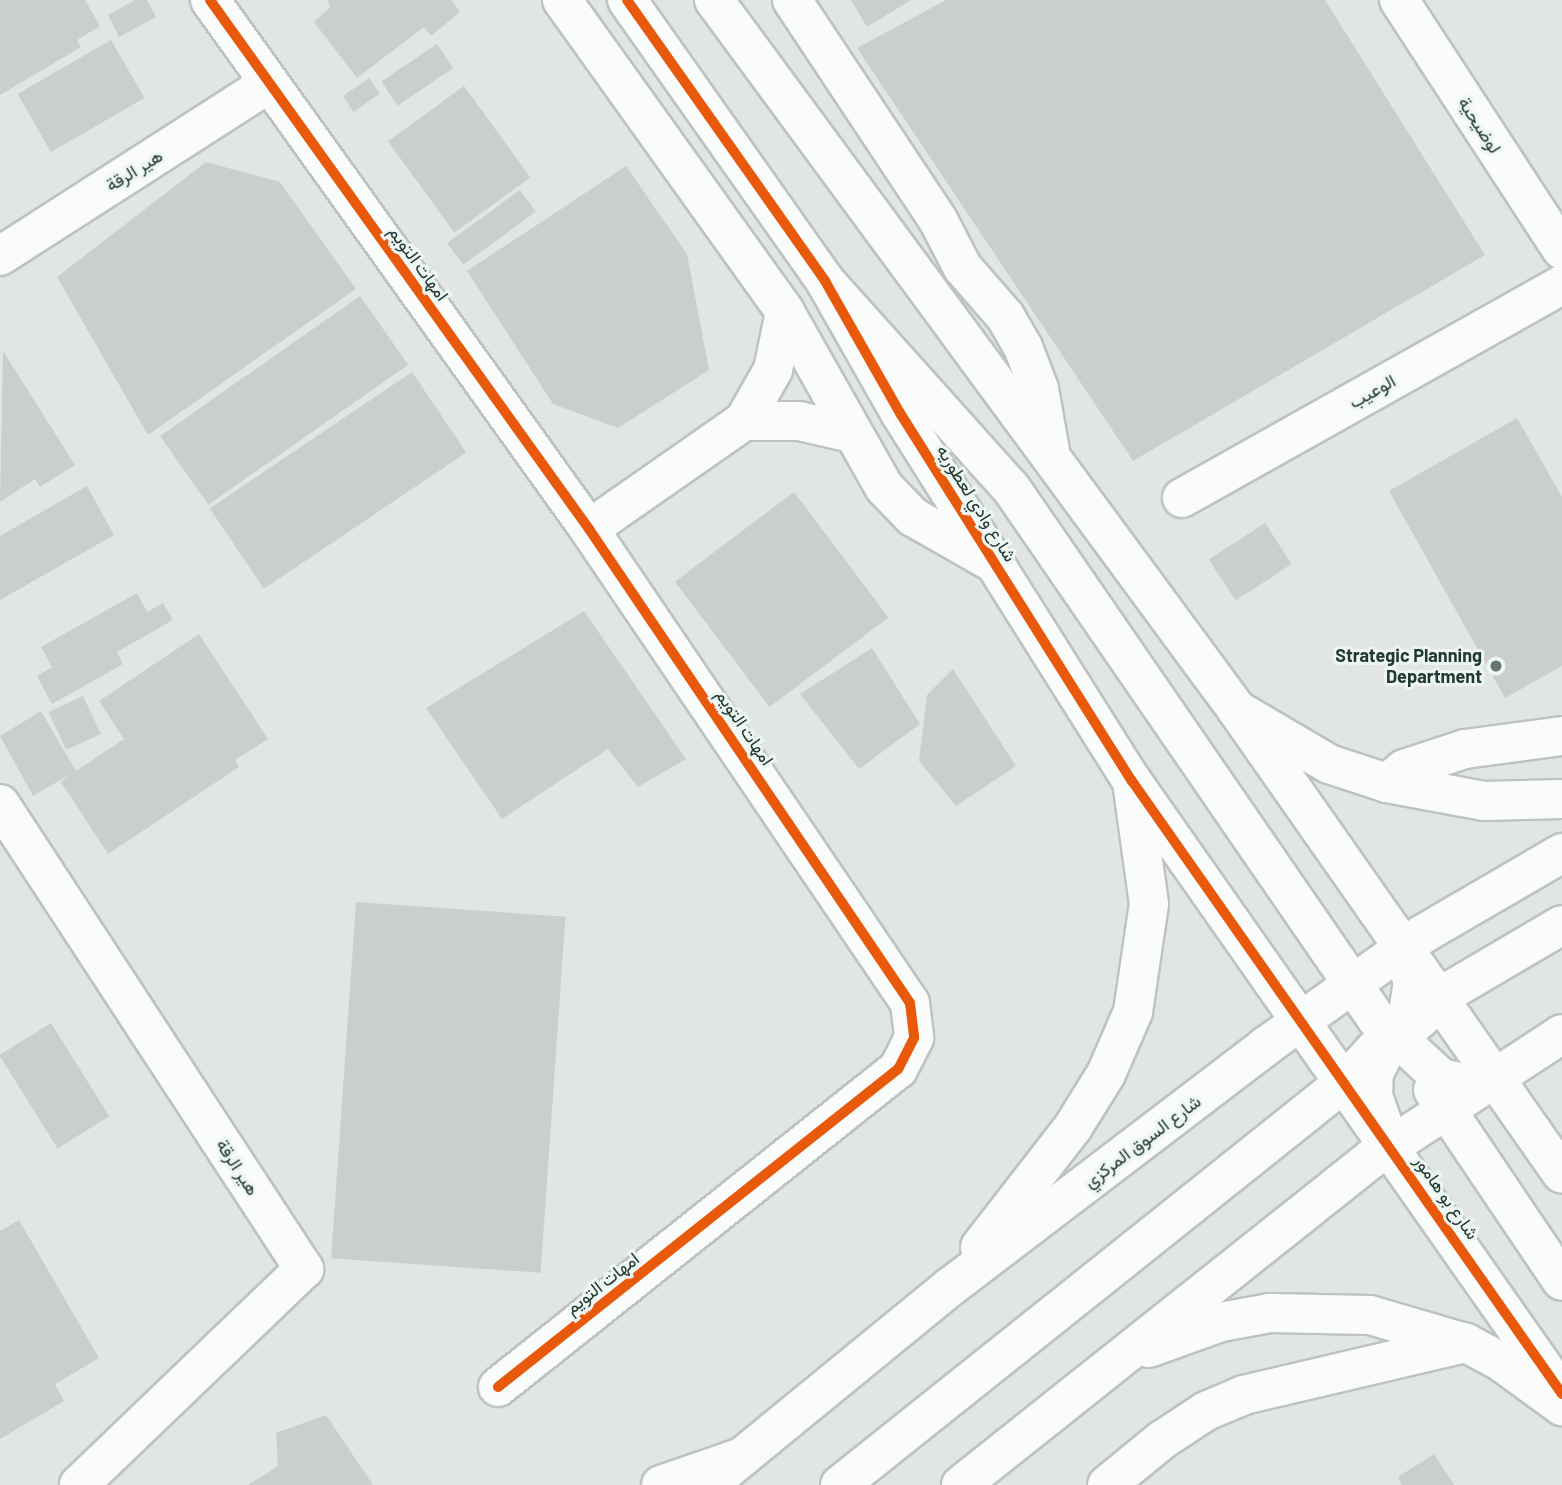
<!DOCTYPE html>
<html>
<head>
<meta charset="utf-8">
<style>
  body { margin:0 }
  #map { position:relative; width:1562px; height:1485px; overflow:hidden; background:#e1e6e4; font-family:Barlow,Vazirmatn,sans-serif }
  div>[style] { position:absolute }
  [style*='--x'] { left:calc(var(--x)*1px); top:calc(var(--y)*1px); width:calc(var(--w)*1px); rotate:calc(var(--a)*1deg) }
  .building>* { inset:0; background:#cacfcd; transform-origin:0 0 }
  .roads { filter:drop-shadow(2px 0 #bec3c1) drop-shadow(-2px 0 #bec3c1) drop-shadow(0 2px #bec3c1) drop-shadow(0 -2px #bec3c1) }
  .minor>* { height:38px; margin:-19px; padding:0 19px; transform-origin:19px; border-radius:19px; background:#fafbfb }
  .tertiary>* { height:38px; margin:-19px; padding:0 19px; transform-origin:19px; border-radius:19px; background:#fafbfb }
  .secondary>* { height:38px; margin:-19px; padding:0 19px; transform-origin:19px; border-radius:19px; background:#fafbfb }
  .cycleway>* { height:10px; margin:-5px; padding:0 5px; transform-origin:5px; border-radius:5px; background:#e8590c }
  .dots>* { width:19px; height:19px; translate:-50% -50%; box-sizing:border-box; border:4px solid #eef6f2; border-radius:50% }
  span { translate:-50% -50%; white-space:nowrap; text-align:center; line-height:1.15; -webkit-text-stroke:6px #eef6f2; paint-order:stroke }
  .street-label { font-size:18px; color:#213833 }
  .poi-label { font-size:18px; color:#213833; font-weight:700 }
  .right { translate:-100% -50%; text-align:right }
</style>
</head>
<body>
<div id="map">
  <div class="building">
    <div style="clip-path:polygon(0 0,85px 0,100px 26px,77px 40px,81px 47px,0 95px)"></div>
    <div style="clip-path:polygon(135px 0,147px 0,156px 17px,119px 37px,108px 15px)"></div>
    <div style="clip-path:polygon(328px 0,452px 0,460px 12px,431px 36px,424px 27px,357px 78px,314px 22px,330px 7px)"></div>
    <div style="clip-path:polygon(851px 0,911px 0,867px 27px)"></div>
    <div style="clip-path:polygon(946px 0,1325px 0,1485px 255px,1133px 461px,857px 48px)"></div>
    <div style="left:111px;top:40px;width:67px;height:108px;rotate:60deg"></div>
    <div style="left:437px;top:44px;width:29px;height:67px;rotate:56deg"></div>
    <div style="left:369px;top:78px;width:19px;height:32px;rotate:55deg"></div>
    <div style="left:464px;top:86px;width:113px;height:94px;rotate:54deg"></div>
    <div style="clip-path:polygon(206px 162px,280px 182px,356px 289px,148px 435px,57px 277px)"></div>
    <div style="clip-path:polygon(626px 166px,687px 254px,709px 370px,618px 428px,553px 404px,467px 271px)"></div>
    <div style="left:520px;top:190px;width:27px;height:90px;rotate:54deg"></div>
    <div style="left:360px;top:296px;width:84px;height:244px;rotate:55deg"></div>
    <div style="clip-path:polygon(3px 351px,75px 465px,40px 487px,35px 479px,0 502px)"></div>
    <div style="left:412px;top:372px;width:97px;height:244px;rotate:56deg"></div>
    <div style="clip-path:polygon(1517px 418px,1562px 497px,1562px 666px,1505px 698px,1389px 491px)"></div>
    <div style="clip-path:polygon(87px 486px,114px 535px,0 600px,0 536px)"></div>
    <div style="left:794px;top:492px;width:157px;height:149px;rotate:53deg"></div>
    <div style="left:1265px;top:523px;width:49px;height:67px;rotate:57deg"></div>
    <div style="clip-path:polygon(137px 593px,147px 612px,163px 603px,173px 620px,117px 652px,123px 664px,52px 704px,37px 676px,52px 667px,41px 647px)"></div>
    <div style="clip-path:polygon(584px 611px,686px 759px,638px 787px,608px 749px,502px 819px,426px 708px)"></div>
    <div style="clip-path:polygon(199px 634px,268px 739px,235px 760px,239px 767px,108px 854px,61px 782px,71px 774px,33px 796px,0 736px,41px 711px,76px 771px,124px 739px,99px 701px)"></div>
    <div style="clip-path:polygon(872px 648px,920px 724px,859px 769px,800px 694px)"></div>
    <div style="clip-path:polygon(953px 669px,1016px 766px,956px 806px,919px 761px,927px 695px)"></div>
    <div style="left:83px;top:696px;width:42px;height:38px;rotate:65deg"></div>
    <div style="left:356px;top:902px;width:210px;height:357px;rotate:4deg"></div>
    <div style="left:51px;top:1023px;width:110px;height:61px;rotate:58deg"></div>
    <div style="clip-path:polygon(19px 1220px,99px 1358px,55px 1384px,64px 1401px,0 1439px,0 1231px)"></div>
    <div style="clip-path:polygon(326px 1415px,373px 1485px,248px 1485px,278px 1466px,276px 1433px)"></div>
    <div style="clip-path:polygon(1434px 1454px,1454px 1485px,1402px 1485px,1398px 1477px)"></div>
  </div>
  <div class="roads">
    <div class="minor">
      <div style="--x:210;--y:0;--w:651;--a:54.38"></div>
      <div style="--x:589;--y:529;--w:572;--a:55.89"></div>
      <div style="--x:910;--y:1003;--w:35;--a:83"></div>
      <div style="--x:914;--y:1038;--w:35;--a:117"></div>
      <div style="--x:898;--y:1069;--w:511;--a:141.52"></div>
      <div style="--x:562;--y:0;--w:384;--a:54.4"></div>
      <div style="--x:785;--y:312;--w:201;--a:60.5"></div>
      <div style="--x:884;--y:487;--w:42;--a:46"></div>
      <div style="--x:913;--y:517;--w:91;--a:29.7"></div>
      <div style="--x:792;--y:0;--w:264;--a:56.4"></div>
      <div style="--x:938;--y:220;--w:54;--a:62.5"></div>
      <div style="--x:963;--y:268;--w:64;--a:48.8"></div>
      <div style="--x:1005;--y:316;--w:36;--a:60"></div>
      <div style="--x:1023;--y:347;--w:45;--a:69.1"></div>
      <div style="--x:1039;--y:389;--w:63;--a:79.9"></div>
      <div style="--x:1399;--y:0;--w:298;--a:56.9"></div>
      <div style="--x:0;--y:256;--w:318;--a:-32.7"></div>
      <div style="--x:744;--y:421;--w:55;--a:0"></div>
      <div style="--x:799;--y:421;--w:54;--a:12.8"></div>
      <div style="--x:1182;--y:498;--w:436;--a:-29.3"></div>
      <div style="--x:589;--y:529;--w:189;--a:-34.9"></div>
      <div style="--x:744;--y:421;--w:59;--a:-60.4"></div>
      <div style="--x:773;--y:370;--w:59;--a:-78.3"></div>
      <div style="--x:1387;--y:783;--w:22;--a:-39"></div>
      <div style="--x:1404;--y:769;--w:64;--a:-18.2"></div>
      <div style="--x:1465;--y:749;--w:98;--a:-7.6"></div>
      <div style="--x:0;--y:804;--w:556;--a:56.82"></div>
      <div style="--x:304;--y:1269;--w:312;--a:136.2"></div>
      <div style="--x:661;--y:1485;--w:86;--a:-19.1"></div>
      <div style="--x:1107;--y:1485;--w:71;--a:-39.3"></div>
      <div style="--x:1162;--y:1440;--w:53;--a:-33.4"></div>
      <div style="--x:1206;--y:1411;--w:41;--a:-22.8"></div>
      <div style="--x:1244;--y:1395;--w:228;--a:-13.2"></div>
    </div>
    <div class="tertiary">
      <div style="--x:627;--y:0;--w:344;--a:54.8"></div>
      <div style="--x:825;--y:281;--w:152;--a:60.4"></div>
      <div style="--x:900;--y:413;--w:435;--a:57.8"></div>
      <div style="--x:1132;--y:781;--w:749;--a:54.95"></div>
      <div style="--x:714;--y:0;--w:882;--a:53.62"></div>
      <div style="--x:1237;--y:710;--w:566;--a:54.99"></div>
    </div>
    <div class="secondary">
      <div style="--x:825;--y:281;--w:278;--a:48.1"></div>
      <div style="--x:1011;--y:488;--w:644;--a:55.45"></div>
      <div style="--x:1376;--y:1018;--w:88;--a:42.7"></div>
      <div style="--x:1441;--y:1078;--w:26;--a:13"></div>
      <div style="--x:1466;--y:1084;--w:30;--a:-12"></div>
      <div style="--x:1237;--y:710;--w:107;--a:30.4"></div>
      <div style="--x:1329;--y:764;--w:61;--a:18.1"></div>
      <div style="--x:1387;--y:783;--w:99;--a:10.5"></div>
      <div style="--x:1484;--y:801;--w:78;--a:-1.5"></div>
      <div style="--x:1433;--y:1090;--w:230;--a:56"></div>
      <div style="--x:1391;--y:1147;--w:54;--a:-109.4"></div>
      <div style="--x:1373;--y:1096;--w:23;--a:-88"></div>
      <div style="--x:1374;--y:1073;--w:27;--a:-63"></div>
      <div style="--x:1386;--y:1049;--w:90;--a:-41.8"></div>
      <div style="--x:1453;--y:989;--w:126;--a:-30.4"></div>
      <div style="--x:980;--y:1247;--w:152;--a:-52.2"></div>
      <div style="--x:1073;--y:1127;--w:62;--a:-58.1"></div>
      <div style="--x:1106;--y:1074;--w:68;--a:-66.5"></div>
      <div style="--x:1133;--y:1012;--w:109;--a:-81.6"></div>
      <div style="--x:1149;--y:904;--w:124;--a:-97.9"></div>
      <div style="--x:1149;--y:1348;--w:77;--a:-19.9"></div>
      <div style="--x:1221;--y:1322;--w:50;--a:-10.4"></div>
      <div style="--x:1270;--y:1313;--w:100;--a:1.1"></div>
      <div style="--x:1370;--y:1315;--w:100;--a:16.3"></div>
      <div style="--x:1466;--y:1343;--w:38;--a:28"></div>
      <div style="--x:1500;--y:1361;--w:77;--a:36"></div>
      <div style="--x:708;--y:1485;--w:313;--a:-39.3"></div>
      <div style="--x:950;--y:1287;--w:397;--a:-37.3"></div>
      <div style="--x:1266;--y:1046;--w:193;--a:-35.5"></div>
      <div style="--x:1423;--y:934;--w:161;--a:-30.2"></div>
      <div style="--x:840;--y:1485;--w:647;--a:-38.6"></div>
      <div style="--x:1346;--y:1081;--w:92;--a:-47.6"></div>
      <div style="--x:1408;--y:1013;--w:30;--a:-81"></div>
      <div style="--x:1413;--y:983;--w:34;--a:-107"></div>
      <div style="--x:961;--y:1485;--w:524;--a:-38.49"></div>
      <div style="--x:1371;--y:1159;--w:228;--a:-33.2"></div>
    </div>
  </div>
  <div class="cycleway">
    <div style="--x:210;--y:0;--w:651;--a:54.38"></div>
    <div style="--x:589;--y:529;--w:572;--a:55.89"></div>
    <div style="--x:910;--y:1003;--w:35;--a:83"></div>
    <div style="--x:914;--y:1038;--w:35;--a:117"></div>
    <div style="--x:898;--y:1069;--w:511;--a:141.52"></div>
    <div style="--x:627;--y:0;--w:344;--a:54.8"></div>
    <div style="--x:825;--y:281;--w:152;--a:60.4"></div>
    <div style="--x:900;--y:413;--w:435;--a:57.8"></div>
    <div style="--x:1132;--y:781;--w:749;--a:54.95"></div>
  </div>
  <div class="dots">
    <div style="left:1496px;top:666px;background:#647571"></div>
  </div>
  <div class="street-label">
    <span style="left:1480px;top:125px;rotate:57deg">لوضيحية</span>
    <span style="left:134px;top:170px;rotate:-32deg">هير الرقة</span>
    <span style="left:419px;top:263px;rotate:54deg">امهات التويم</span>
    <span style="left:1372px;top:391px;rotate:-29deg">الوعيب</span>
    <span style="left:977px;top:503px;rotate:58deg">شارع وادي لعطوريه</span>
    <span style="left:745px;top:727px;rotate:56deg">امهات التويم</span>
    <span style="left:1142px;top:1141px;rotate:-37deg">شارع السوق المركزي</span>
    <span style="left:238px;top:1167px;rotate:57deg">هير الرقة</span>
    <span style="left:1447px;top:1197px;rotate:55deg">شارع بو هامور</span>
    <span style="left:602px;top:1283px;rotate:-38deg">امهات التويم</span>
  </div>
  <div class="poi-label">
    <span class="right" style="left:1482px;top:666px">Strategic Planning<br>Department</span>
  </div>
</div>
</body>
</html>
